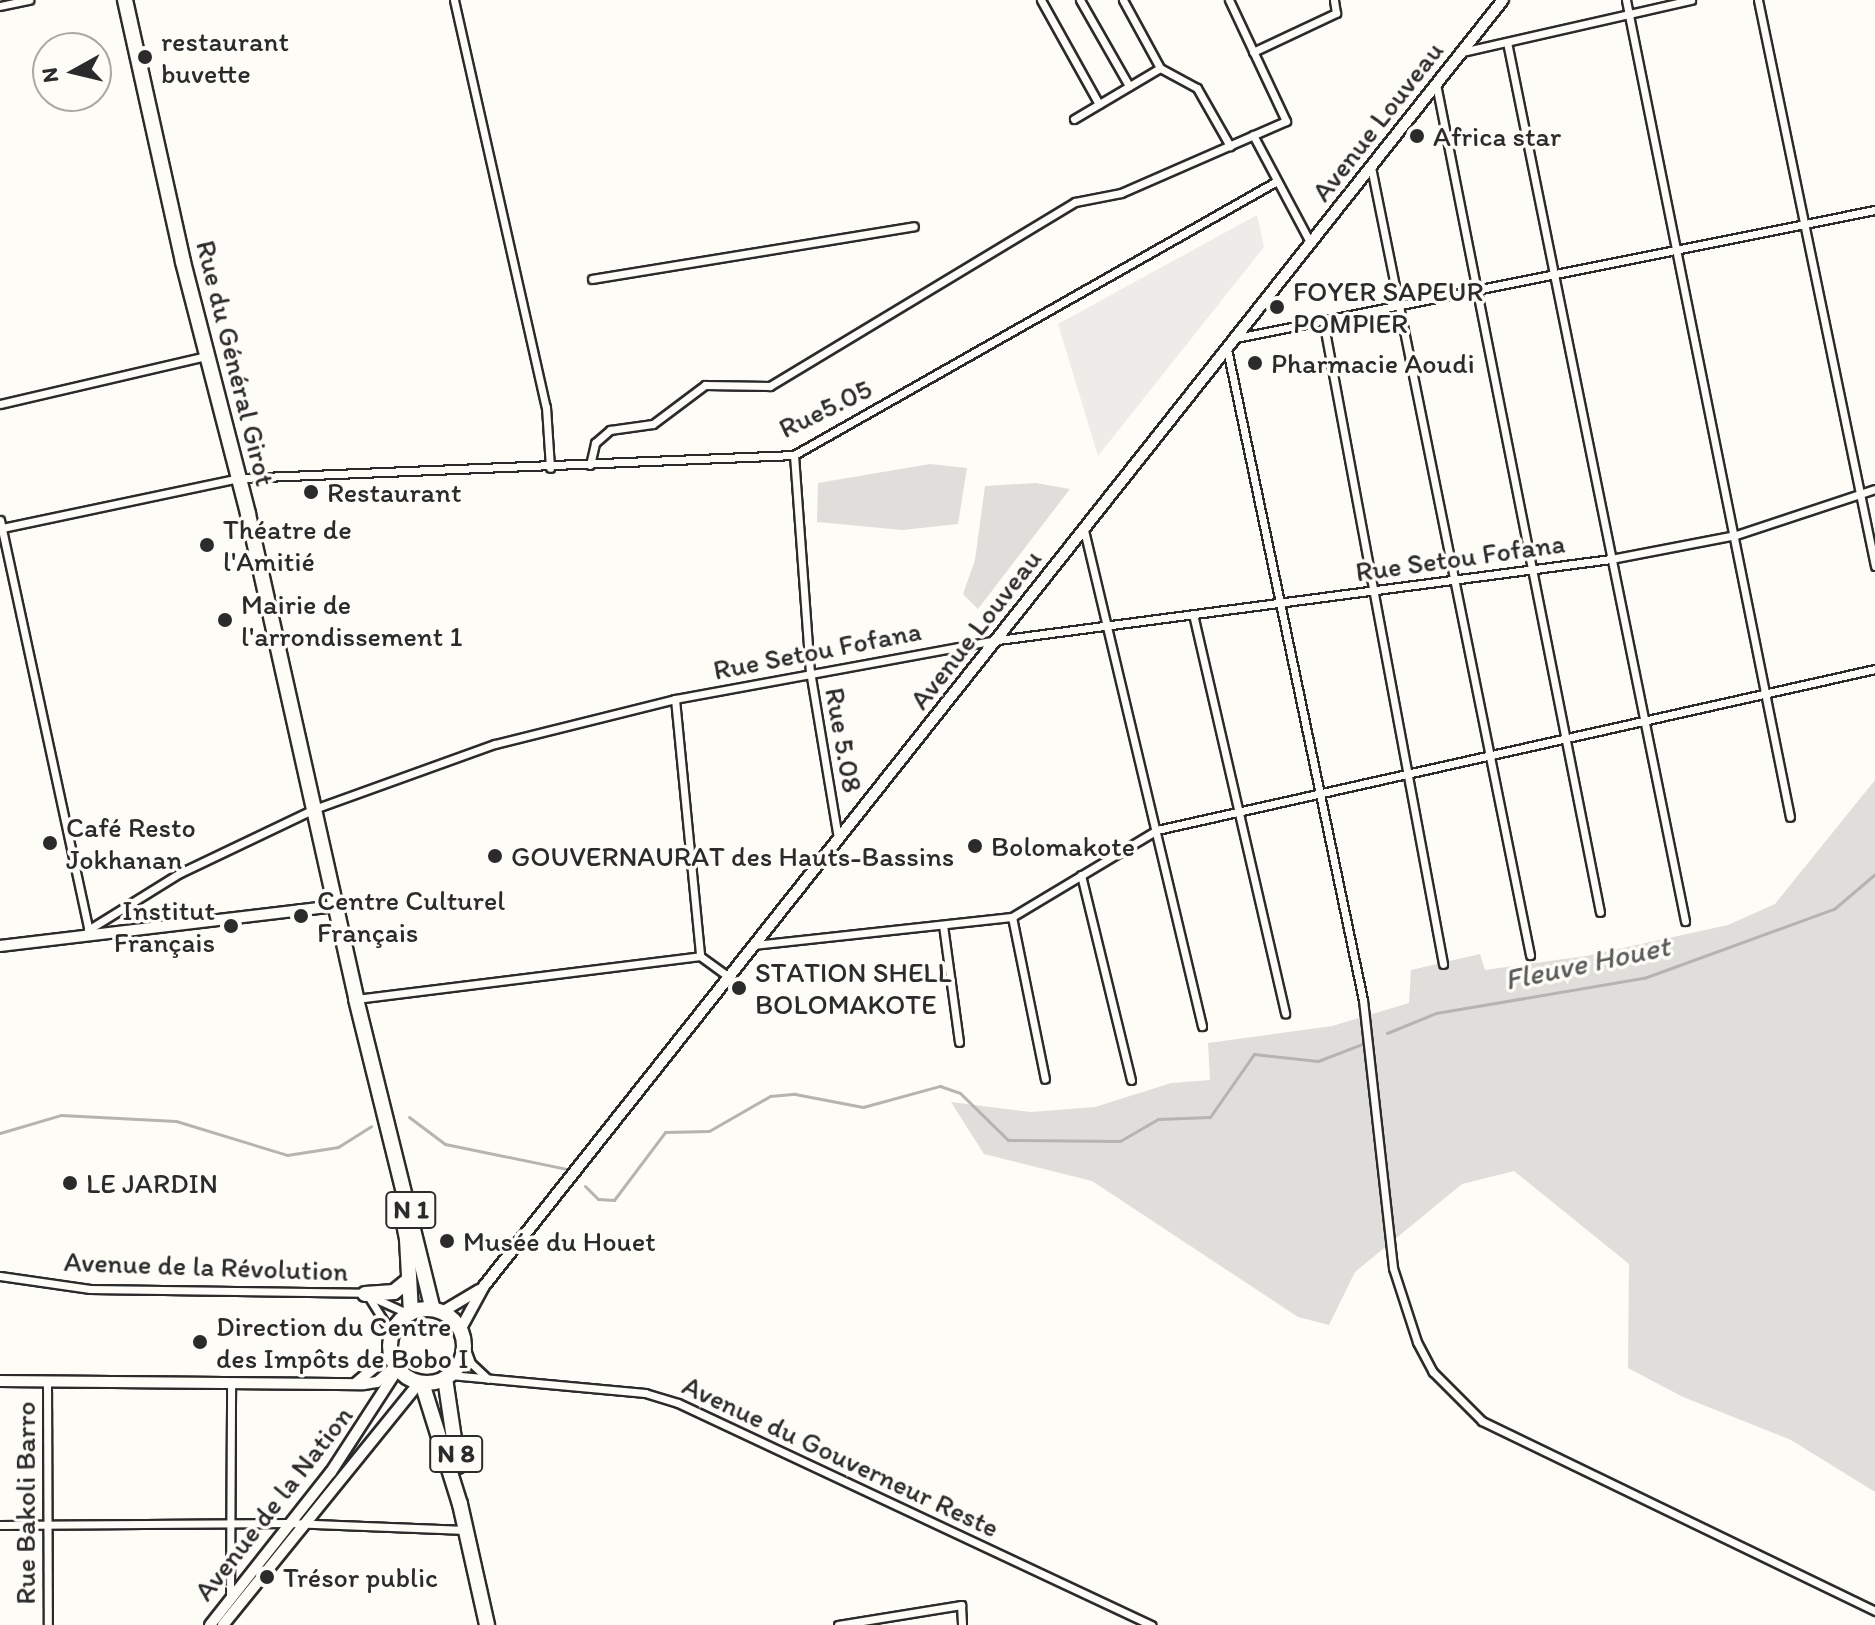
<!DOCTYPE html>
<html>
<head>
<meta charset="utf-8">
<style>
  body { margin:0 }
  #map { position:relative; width:1875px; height:1625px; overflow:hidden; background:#fdfcf7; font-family:Itim,sans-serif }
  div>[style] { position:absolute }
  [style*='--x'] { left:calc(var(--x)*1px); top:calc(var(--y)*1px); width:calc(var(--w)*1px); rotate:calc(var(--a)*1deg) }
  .built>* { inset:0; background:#edece8 }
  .green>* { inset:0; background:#dfdeda }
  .stream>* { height:3px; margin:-1.5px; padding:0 1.5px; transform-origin:1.5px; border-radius:1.5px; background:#b5b4b1 }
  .roads { filter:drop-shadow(2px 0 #2b2b2b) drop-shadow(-2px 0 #2b2b2b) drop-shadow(0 2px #2b2b2b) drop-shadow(0 -2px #2b2b2b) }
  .street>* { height:7px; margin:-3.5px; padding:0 3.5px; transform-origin:3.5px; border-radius:3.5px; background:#fdfcf7 }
  .secondary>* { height:10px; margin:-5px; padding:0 5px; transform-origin:5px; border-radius:5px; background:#fdfcf7 }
  .highway>* { height:14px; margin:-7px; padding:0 7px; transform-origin:7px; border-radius:7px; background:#fdfcf7 }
  .highway>.ring { margin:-7px; padding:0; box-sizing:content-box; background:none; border:14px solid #fdfcf7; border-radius:50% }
  .dots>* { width:22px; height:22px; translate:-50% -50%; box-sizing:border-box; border:4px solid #fdfcf7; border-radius:50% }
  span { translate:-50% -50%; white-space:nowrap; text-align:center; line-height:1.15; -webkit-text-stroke:7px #fdfcf7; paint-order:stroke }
  .shield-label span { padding:2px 6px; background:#fdfcf7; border:2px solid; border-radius:6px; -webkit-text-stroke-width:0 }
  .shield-label { font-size:26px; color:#2b2b2b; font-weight:700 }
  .poi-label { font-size:28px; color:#2b2b2b }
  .left { translate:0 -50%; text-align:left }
  .right { translate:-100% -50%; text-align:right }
  .street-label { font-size:28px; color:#2b2b2b }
  .water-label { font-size:30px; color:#5b5b5a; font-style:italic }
  .north { position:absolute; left:32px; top:32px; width:80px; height:80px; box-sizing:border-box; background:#fdfcf7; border:2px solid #a9a8a5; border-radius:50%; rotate:262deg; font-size:22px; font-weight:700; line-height:32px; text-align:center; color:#2b2b2b }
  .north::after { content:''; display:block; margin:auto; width:28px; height:36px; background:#2b2b2b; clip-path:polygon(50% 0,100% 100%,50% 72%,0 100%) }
</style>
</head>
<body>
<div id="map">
  <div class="built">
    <div style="clip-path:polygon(1257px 215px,1264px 247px,1098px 456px,1058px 324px)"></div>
  </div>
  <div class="green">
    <div style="clip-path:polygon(930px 464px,967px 468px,958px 524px,902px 530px,817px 522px,818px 483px)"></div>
    <div style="clip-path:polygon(1036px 483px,1070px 489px,978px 609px,963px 594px,975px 560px,985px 486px)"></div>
    <div style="clip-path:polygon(1875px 780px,1875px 1492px,1791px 1440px,1683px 1397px,1628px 1368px,1629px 1264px,1514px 1171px,1462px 1184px,1355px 1272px,1329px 1325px,1298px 1317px,1092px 1181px,984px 1154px,951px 1102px,1031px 1112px,1095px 1107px,1171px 1083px,1210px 1080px,1208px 1043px,1332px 1026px,1409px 1003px,1411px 970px,1480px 954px,1485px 970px,1586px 956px,1728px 925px,1775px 904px)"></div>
  </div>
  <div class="stream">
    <div style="--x:1387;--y:1033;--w:53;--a:-22.2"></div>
    <div style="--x:1436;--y:1013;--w:211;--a:-9.6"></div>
    <div style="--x:1644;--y:978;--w:202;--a:-20"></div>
    <div style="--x:1834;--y:909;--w:54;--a:-40.5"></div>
    <div style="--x:409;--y:1117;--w:45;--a:36.9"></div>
    <div style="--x:445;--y:1144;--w:125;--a:11.6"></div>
    <div style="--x:0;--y:1133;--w:64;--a:-16.4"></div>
    <div style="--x:61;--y:1115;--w:115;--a:3"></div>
    <div style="--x:176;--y:1121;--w:116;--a:17"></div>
    <div style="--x:287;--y:1155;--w:52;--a:-8.9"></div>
    <div style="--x:338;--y:1147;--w:39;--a:-32"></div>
    <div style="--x:585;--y:1186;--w:18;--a:45"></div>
    <div style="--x:598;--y:1199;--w:16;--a:4"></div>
    <div style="--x:614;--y:1200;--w:85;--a:-53.1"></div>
    <div style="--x:665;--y:1132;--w:44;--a:-1.3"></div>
    <div style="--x:709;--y:1131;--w:70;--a:-29.8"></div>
    <div style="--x:770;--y:1096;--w:25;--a:-5"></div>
    <div style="--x:795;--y:1094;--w:69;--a:10.8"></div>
    <div style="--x:863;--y:1107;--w:80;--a:-15.3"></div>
    <div style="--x:940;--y:1086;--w:21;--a:19"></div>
    <div style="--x:960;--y:1093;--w:67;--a:44.4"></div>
    <div style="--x:1008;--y:1140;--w:112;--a:0.5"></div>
    <div style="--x:1120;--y:1141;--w:44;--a:-30.1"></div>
    <div style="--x:1158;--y:1119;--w:52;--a:-2.2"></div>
    <div style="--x:1210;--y:1117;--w:77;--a:-55.1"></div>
    <div style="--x:1254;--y:1054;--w:64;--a:6.2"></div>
    <div style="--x:1318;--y:1061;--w:47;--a:-21.1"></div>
  </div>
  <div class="roads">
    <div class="street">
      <div style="--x:454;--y:0;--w:417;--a:77.3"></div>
      <div style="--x:546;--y:407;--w:61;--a:86.2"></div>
      <div style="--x:1041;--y:0;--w:119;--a:60.9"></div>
      <div style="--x:1080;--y:0;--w:99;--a:60.3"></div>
      <div style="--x:1123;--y:0;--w:77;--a:61.4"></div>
      <div style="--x:1160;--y:68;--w:42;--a:28.4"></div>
      <div style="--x:1197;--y:88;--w:67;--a:60.4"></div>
      <div style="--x:1626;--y:0;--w:833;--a:78.65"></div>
      <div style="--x:1758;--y:0;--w:578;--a:78.32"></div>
      <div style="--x:0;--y:6;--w:30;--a:-12"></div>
      <div style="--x:1507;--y:42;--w:897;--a:78.55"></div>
      <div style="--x:1253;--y:52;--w:92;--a:-25.2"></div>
      <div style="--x:1336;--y:13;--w:13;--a:-99"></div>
      <div style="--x:1462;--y:52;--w:235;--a:-12.8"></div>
      <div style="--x:1436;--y:84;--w:844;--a:78.8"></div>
      <div style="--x:1074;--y:119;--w:100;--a:-30.7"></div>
      <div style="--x:1253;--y:135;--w:123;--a:62"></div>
      <div style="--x:1371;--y:167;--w:804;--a:78.59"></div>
      <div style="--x:592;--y:279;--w:326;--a:-9.3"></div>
      <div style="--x:1323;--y:320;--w:655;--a:79.44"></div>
      <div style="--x:1236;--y:338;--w:652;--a:-11.33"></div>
      <div style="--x:1227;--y:349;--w:665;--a:78.2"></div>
      <div style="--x:1363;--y:1000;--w:270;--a:83.6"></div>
      <div style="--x:1393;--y:1268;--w:78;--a:72"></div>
      <div style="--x:1417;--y:1342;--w:34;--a:62"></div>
      <div style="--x:1433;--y:1372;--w:69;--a:45"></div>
      <div style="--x:1482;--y:1421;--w:437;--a:25.8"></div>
      <div style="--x:0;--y:404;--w:212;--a:-13.1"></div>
      <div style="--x:794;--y:455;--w:217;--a:85.8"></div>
      <div style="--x:810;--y:671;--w:169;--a:80.5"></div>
      <div style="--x:590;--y:465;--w:23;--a:-77"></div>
      <div style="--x:595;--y:443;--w:20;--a:-41"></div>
      <div style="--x:610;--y:430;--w:43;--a:-7.9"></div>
      <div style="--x:653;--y:424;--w:65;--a:-36.9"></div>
      <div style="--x:705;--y:385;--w:65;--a:0.9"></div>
      <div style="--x:770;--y:386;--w:356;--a:-31.1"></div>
      <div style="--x:1075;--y:202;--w:47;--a:-11.1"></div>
      <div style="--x:1121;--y:193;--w:180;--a:-23.6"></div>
      <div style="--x:1286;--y:121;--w:134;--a:-115.2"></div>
      <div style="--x:0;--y:520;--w:422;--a:77.8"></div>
      <div style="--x:2;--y:528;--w:242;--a:-11.9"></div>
      <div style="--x:239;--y:478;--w:555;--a:-2.37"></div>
      <div style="--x:794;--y:455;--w:555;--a:-29.57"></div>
      <div style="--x:1084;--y:530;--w:510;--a:76.62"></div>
      <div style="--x:1193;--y:614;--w:410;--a:77"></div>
      <div style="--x:675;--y:699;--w:258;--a:84.4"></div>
      <div style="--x:1081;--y:875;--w:211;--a:76.3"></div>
      <div style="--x:1012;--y:917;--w:165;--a:78.5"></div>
      <div style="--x:943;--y:925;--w:118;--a:82.2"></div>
      <div style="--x:88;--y:930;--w:108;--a:-31.8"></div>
      <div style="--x:180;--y:873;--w:148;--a:-25.5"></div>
      <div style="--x:314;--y:809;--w:192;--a:-19.8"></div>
      <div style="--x:495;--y:744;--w:186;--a:-14"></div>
      <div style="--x:675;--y:699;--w:328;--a:-10.4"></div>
      <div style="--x:998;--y:640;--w:618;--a:-7.53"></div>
      <div style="--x:1611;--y:559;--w:127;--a:-10.9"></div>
      <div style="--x:1736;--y:535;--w:146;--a:-18.3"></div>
      <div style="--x:754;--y:945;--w:260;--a:-6.2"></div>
      <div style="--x:1012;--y:917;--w:169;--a:-31"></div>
      <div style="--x:1157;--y:830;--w:736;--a:-12.64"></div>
      <div style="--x:356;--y:999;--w:347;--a:-7.1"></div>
      <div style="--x:700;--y:956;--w:36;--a:36"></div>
      <div style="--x:0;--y:1276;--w:91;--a:8.2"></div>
      <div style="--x:90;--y:1289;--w:273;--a:0.8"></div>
      <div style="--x:363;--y:1293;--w:51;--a:24.5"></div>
      <div style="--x:368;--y:1296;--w:45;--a:57.7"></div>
      <div style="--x:464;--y:1344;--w:20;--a:70"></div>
      <div style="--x:471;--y:1363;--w:23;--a:43"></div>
      <div style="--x:450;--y:1375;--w:196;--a:5.3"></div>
      <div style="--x:645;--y:1393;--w:34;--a:17"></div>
      <div style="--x:678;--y:1403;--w:523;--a:25.14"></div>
      <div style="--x:47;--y:1381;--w:244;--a:89.8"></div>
      <div style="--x:0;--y:1525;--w:289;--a:-0.4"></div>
      <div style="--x:289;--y:1523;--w:177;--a:2.3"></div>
      <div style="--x:230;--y:1597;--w:215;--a:-89.7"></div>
      <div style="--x:838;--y:1625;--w:125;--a:-9.2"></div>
      <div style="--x:961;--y:1605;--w:20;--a:87"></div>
    </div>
    <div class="secondary">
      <div style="--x:0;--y:946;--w:338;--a:-6.8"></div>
      <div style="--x:442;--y:1312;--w:43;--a:-30.7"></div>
      <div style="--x:460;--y:1330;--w:50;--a:-61.4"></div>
      <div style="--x:484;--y:1286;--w:1641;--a:-51.61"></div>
      <div style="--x:0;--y:1381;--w:364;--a:0.5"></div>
      <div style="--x:364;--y:1384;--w:13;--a:-9"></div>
      <div style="--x:377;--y:1382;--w:25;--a:-40"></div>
      <div style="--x:357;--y:1382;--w:44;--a:-39.5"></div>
      <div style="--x:210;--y:1625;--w:195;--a:-51.7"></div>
      <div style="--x:331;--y:1472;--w:118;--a:-57.1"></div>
      <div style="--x:223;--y:1625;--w:313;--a:-51"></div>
    </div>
    <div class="highway">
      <div style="--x:125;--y:0;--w:268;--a:77.5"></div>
      <div style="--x:183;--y:262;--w:260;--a:75.5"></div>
      <div style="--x:248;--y:514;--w:497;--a:77.4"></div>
      <div style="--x:356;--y:999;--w:319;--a:76.1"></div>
      <div style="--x:399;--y:1199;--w:41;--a:78.7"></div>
      <div style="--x:407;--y:1239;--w:74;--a:86.9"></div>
      <div style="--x:365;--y:1294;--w:29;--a:-4"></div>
      <div style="--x:394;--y:1292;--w:19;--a:-39"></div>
      <div class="ring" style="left:390px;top:1309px;width:60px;height:60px"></div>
      <div style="--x:445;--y:1378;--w:89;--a:81.6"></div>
      <div style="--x:422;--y:1383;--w:127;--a:72.6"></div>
      <div style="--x:460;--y:1504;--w:124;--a:77.4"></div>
    </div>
  </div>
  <div class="dots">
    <div style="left:145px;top:57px;background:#2b2b2b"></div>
    <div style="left:1417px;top:136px;background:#2b2b2b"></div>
    <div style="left:1277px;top:307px;background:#2b2b2b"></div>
    <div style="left:1255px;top:363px;background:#2b2b2b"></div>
    <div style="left:311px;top:492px;background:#2b2b2b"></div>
    <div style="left:207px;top:545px;background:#2b2b2b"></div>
    <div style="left:225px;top:620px;background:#2b2b2b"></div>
    <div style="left:50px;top:843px;background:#2b2b2b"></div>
    <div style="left:975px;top:846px;background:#2b2b2b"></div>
    <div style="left:495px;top:856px;background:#2b2b2b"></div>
    <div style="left:301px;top:916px;background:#2b2b2b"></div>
    <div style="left:231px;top:926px;background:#2b2b2b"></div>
    <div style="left:739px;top:988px;background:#2b2b2b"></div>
    <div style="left:70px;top:1183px;background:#2b2b2b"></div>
    <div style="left:447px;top:1241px;background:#2b2b2b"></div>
    <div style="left:200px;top:1342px;background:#2b2b2b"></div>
    <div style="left:267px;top:1577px;background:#2b2b2b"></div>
  </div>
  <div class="shield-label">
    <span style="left:411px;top:1210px">N 1</span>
    <span style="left:456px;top:1454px">N 8</span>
  </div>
  <div class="poi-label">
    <span class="left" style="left:161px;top:57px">restaurant<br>buvette</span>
    <span class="left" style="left:1433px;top:136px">Africa star</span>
    <span class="left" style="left:1293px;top:307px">FOYER SAPEUR<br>POMPIER</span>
    <span class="left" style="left:1271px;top:363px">Pharmacie Aoudi</span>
    <span class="left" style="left:327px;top:492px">Restaurant</span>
    <span class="left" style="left:223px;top:545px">Théatre de<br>l'Amitié</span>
    <span class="left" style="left:241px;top:620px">Mairie de<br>l'arrondissement 1</span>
    <span class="left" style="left:66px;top:843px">Café Resto<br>Jokhanan</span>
    <span class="left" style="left:991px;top:846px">Bolomakote</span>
    <span class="left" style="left:511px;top:856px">GOUVERNAURAT des Hauts-Bassins</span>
    <span class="left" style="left:317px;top:916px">Centre Culturel<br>Français</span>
    <span class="right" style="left:215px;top:926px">Institut<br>Français</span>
    <span class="left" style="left:755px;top:988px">STATION SHELL<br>BOLOMAKOTE</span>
    <span class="left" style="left:86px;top:1183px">LE JARDIN</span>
    <span class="left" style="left:463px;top:1241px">Musée du Houet</span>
    <span class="left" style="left:216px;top:1342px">Direction du Centre<br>des Impôts de Bobo I</span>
    <span class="left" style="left:283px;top:1577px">Trésor public</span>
  </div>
  <div class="street-label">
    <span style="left:1377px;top:121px;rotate:-52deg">Avenue Louveau</span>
    <span style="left:236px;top:363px;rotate:76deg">Rue du Général Girot</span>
    <span style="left:825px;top:408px;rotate:-26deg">Rue5.05</span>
    <span style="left:1460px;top:557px;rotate:-8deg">Rue Setou Fofana</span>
    <span style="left:975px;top:629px;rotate:-52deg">Avenue Louveau</span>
    <span style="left:817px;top:650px;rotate:-11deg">Rue Setou Fofana</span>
    <span style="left:844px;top:740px;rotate:80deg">Rue 5.08</span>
    <span style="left:206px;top:1266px;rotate:2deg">Avenue de la Révolution</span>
    <span style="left:841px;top:1456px;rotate:25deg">Avenue du Gouverneur Reste</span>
    <span style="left:25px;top:1503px;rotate:-90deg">Rue Bakoli Barro</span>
    <span style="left:273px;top:1503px;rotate:-52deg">Avenue de la Nation</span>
  </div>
  <div class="water-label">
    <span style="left:1587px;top:963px;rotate:-12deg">Fleuve Houet</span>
  </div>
  <div class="north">N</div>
</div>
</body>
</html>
